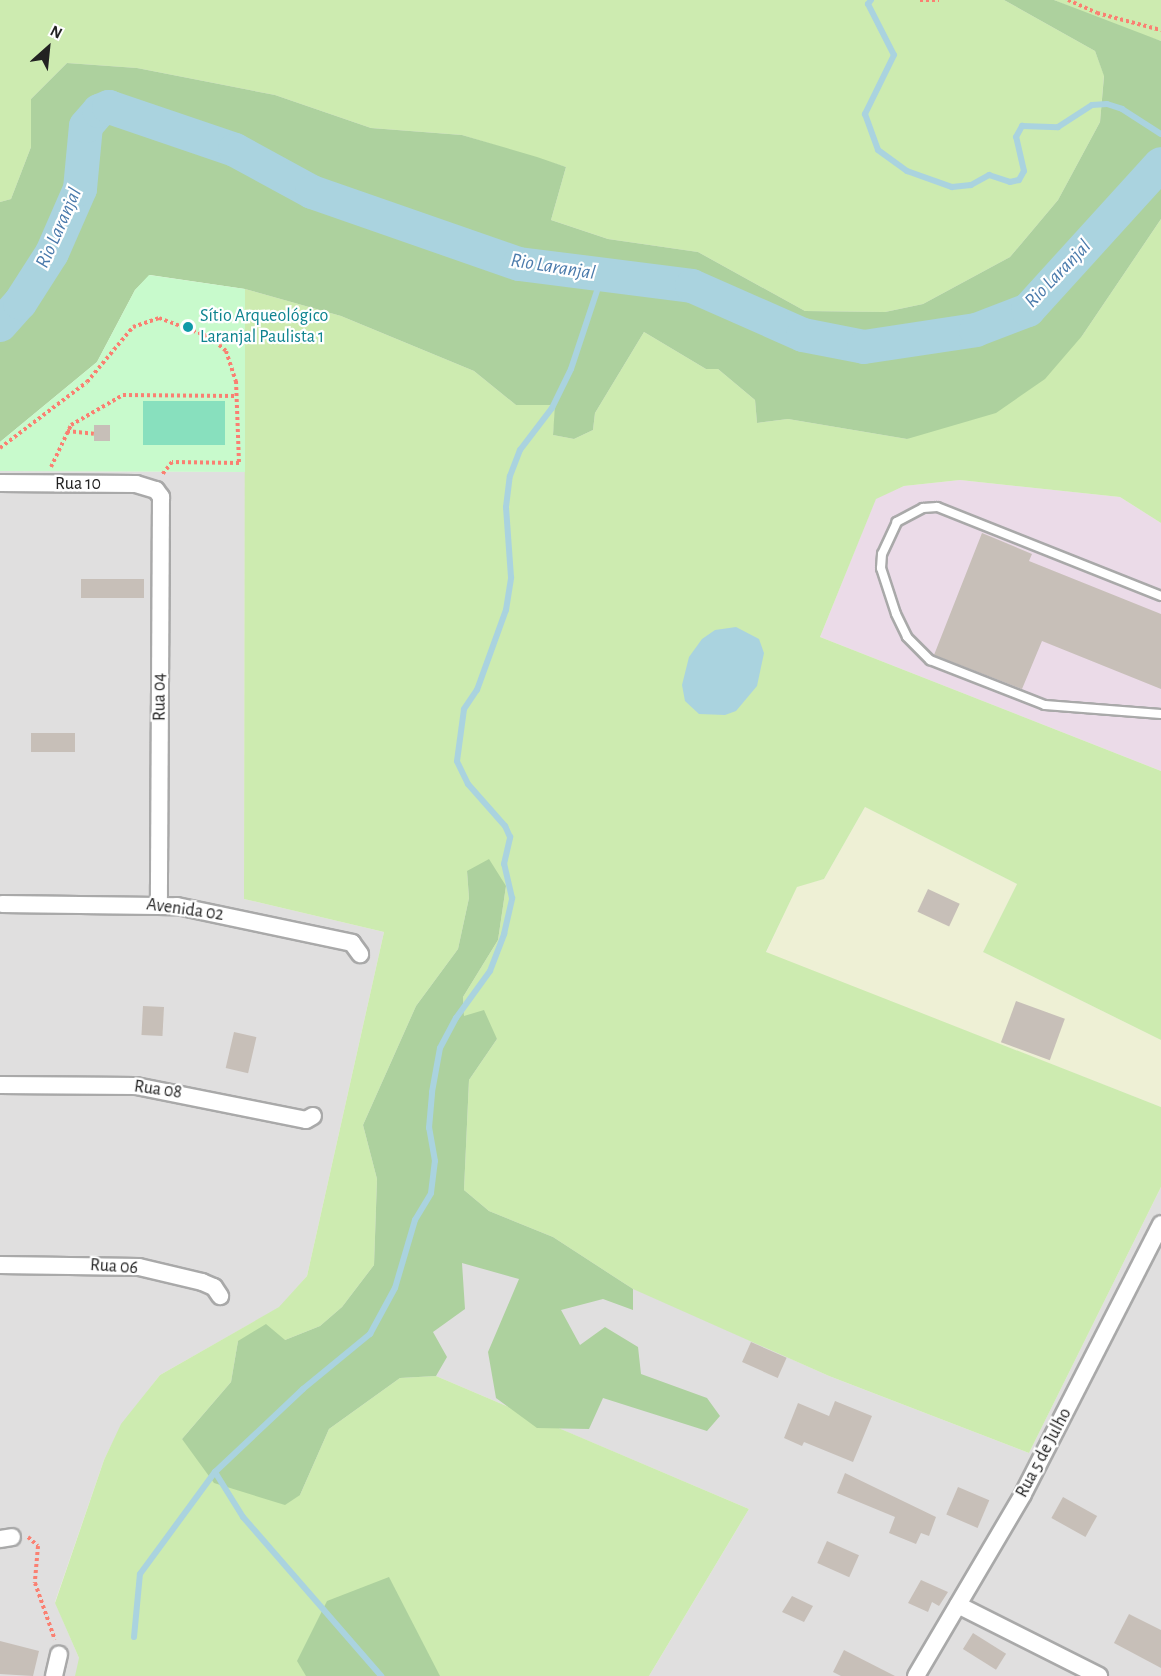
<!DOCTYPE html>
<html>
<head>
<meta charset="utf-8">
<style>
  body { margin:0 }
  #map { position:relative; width:1161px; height:1676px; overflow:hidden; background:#f2efe9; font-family:"Alegreya Sans",sans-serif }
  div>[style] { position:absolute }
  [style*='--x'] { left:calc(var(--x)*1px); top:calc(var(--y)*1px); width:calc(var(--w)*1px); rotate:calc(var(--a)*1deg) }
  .residential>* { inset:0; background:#e0dfdf }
  .industrial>* { inset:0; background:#ebdbe8 }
  .farmland>* { inset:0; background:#eef0d5 }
  .grass>* { inset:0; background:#cdebb0 }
  .forest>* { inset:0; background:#add19e }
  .park>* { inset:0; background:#c8facc }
  .pitch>* { inset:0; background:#88e0be; transform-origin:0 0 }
  .water>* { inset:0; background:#aad3df }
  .stream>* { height:6px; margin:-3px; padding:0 3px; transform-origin:3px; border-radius:3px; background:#aad3df }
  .river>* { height:34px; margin:-17px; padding:0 17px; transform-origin:17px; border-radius:17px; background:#aad3df }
  .building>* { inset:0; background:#c7bfb8; transform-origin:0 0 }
  .path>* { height:4px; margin-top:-2px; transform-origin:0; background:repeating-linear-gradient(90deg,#fa8072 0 3px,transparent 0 6px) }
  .roads { filter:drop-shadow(2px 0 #a9a9a9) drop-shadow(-2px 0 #a9a9a9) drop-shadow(0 2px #a9a9a9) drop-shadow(0 -2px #a9a9a9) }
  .service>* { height:8px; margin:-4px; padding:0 4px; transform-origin:4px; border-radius:4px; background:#fff }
  .minor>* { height:16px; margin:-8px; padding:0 8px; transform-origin:8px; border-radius:8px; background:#fff }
  .dots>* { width:16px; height:16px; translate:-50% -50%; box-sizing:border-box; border:3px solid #fff; border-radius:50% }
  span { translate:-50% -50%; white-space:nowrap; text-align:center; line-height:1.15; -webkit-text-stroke:4.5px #fff; paint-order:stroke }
  .culture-label { font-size:18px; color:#0d838f }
  .left { translate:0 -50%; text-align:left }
  .street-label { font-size:18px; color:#222 }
  .water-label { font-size:20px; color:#4a7aab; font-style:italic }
  .north { position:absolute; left:18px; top:18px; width:60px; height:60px; -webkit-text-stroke:4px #fff; paint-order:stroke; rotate:27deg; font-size:16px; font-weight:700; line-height:24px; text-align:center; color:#222 }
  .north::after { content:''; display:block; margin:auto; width:21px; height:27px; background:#222; clip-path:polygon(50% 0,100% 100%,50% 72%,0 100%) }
</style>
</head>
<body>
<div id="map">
  <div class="residential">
    <div style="clip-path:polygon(0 471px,245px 472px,244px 899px,384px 932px,307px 1276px,280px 1307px,160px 1375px,122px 1424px,104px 1460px,55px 1602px,79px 1658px,156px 1676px,0 1676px)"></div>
    <div style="clip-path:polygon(1161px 1187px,1161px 1676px,649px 1676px,749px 1509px,410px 1365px,475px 1217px,829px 1376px,1029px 1453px)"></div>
  </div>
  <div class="industrial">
    <div style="clip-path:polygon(960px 480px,1120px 497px,1161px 523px,1161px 771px,820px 637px,876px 498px,904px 486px)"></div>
  </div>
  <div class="farmland">
    <div style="clip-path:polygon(865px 807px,1017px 884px,983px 952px,1161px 1040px,1161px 1107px,766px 953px,797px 886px,824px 879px)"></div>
  </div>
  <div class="grass">
    <div style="clip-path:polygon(0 0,1004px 0,1095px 51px,1104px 75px,1100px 122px,1058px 200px,1010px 257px,923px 304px,885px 312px,805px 311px,698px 252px,608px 239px,551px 220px,566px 167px,462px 135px,371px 128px,275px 95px,137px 68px,67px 63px,31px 99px,31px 147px,11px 199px,0 202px)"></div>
    <div style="clip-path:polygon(1054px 0,1161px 0,1161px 41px,1120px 28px)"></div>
    <div style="clip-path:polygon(1161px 219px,1161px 523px,1120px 497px,960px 480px,904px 486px,876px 499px,820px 637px,1161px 771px,1161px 1040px,983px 952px,1017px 884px,865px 807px,824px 879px,797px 887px,766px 952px,1161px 1107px,1161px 1187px,1029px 1453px,829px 1376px,633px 1289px,553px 1237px,489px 1211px,464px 1190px,469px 1080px,497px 1039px,464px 1017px,463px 997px,498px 940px,506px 886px,467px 871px,469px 898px,458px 949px,416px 1006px,363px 1125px,377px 1179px,374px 1265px,342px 1307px,320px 1326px,285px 1340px,238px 1341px,231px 1382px,182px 1439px,300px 1495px,329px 1429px,400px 1378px,436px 1376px,749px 1509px,649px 1676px,75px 1676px,79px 1658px,55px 1603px,104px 1460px,121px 1424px,160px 1375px,279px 1307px,307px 1276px,384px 932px,244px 899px,245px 289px,341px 316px,474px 371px,516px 405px,556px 405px,553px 435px,574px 439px,593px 430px,595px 413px,644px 332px,706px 369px,718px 369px,755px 400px,757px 423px,788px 419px,907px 439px,1082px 336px)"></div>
  </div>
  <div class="forest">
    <div style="clip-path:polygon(1004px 0,1054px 0,1161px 41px,1161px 219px,1082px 336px,1045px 379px,996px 413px,907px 439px,788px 419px,757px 423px,755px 400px,718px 369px,706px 369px,644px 332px,595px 413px,593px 430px,574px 439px,553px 435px,555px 405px,516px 405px,474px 371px,341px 316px,245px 289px,150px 275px,135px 290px,97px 362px,0 442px,0 202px,11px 199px,31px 147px,31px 99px,67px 63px,137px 68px,275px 95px,371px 128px,462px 135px,537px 157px,566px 167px,551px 220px,608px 239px,698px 252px,805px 311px,885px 312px,923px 304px,1010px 257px,1058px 200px,1100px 122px,1104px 76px,1095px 51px)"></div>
    <div style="clip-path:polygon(489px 859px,506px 886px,498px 940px,463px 997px,464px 1016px,484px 1010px,497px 1039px,469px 1080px,464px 1190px,489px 1211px,553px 1237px,633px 1289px,633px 1310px,603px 1299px,561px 1310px,580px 1345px,605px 1327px,638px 1347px,641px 1374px,707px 1398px,720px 1416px,707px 1431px,603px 1398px,589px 1429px,537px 1428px,496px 1398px,488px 1352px,519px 1279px,462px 1263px,465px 1309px,433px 1332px,447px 1357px,436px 1376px,400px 1378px,329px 1429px,300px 1495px,285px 1505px,214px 1483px,182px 1439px,231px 1382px,238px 1341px,266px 1324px,285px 1340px,320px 1326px,342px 1307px,374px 1265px,377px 1179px,363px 1125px,416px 1006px,458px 949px,469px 898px,467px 871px)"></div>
    <div style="clip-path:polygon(389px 1577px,440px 1676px,306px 1676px,297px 1661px,327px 1601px)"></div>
  </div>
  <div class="park">
    <div style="clip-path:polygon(149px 275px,245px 289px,245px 472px,0 471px,0 442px,97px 362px,135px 290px)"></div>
  </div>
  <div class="pitch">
    <div style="left:143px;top:401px;width:82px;height:44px"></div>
  </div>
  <div class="water">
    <div style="clip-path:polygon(736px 627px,759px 639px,764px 653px,757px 686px,736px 711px,725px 715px,699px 714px,685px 701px,682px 685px,689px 657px,702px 639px,715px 630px)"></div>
  </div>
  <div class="stream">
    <div style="--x:871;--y:0;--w:5;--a:127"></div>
    <div style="--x:868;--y:4;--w:57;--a:63"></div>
    <div style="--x:894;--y:55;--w:66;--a:116.2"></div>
    <div style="--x:865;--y:114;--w:38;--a:70"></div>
    <div style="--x:878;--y:150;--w:36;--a:36"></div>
    <div style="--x:907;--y:171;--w:48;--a:19.6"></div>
    <div style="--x:952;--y:187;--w:19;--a:-6"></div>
    <div style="--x:971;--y:185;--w:21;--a:-29"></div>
    <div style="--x:989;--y:175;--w:22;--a:18"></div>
    <div style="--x:1010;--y:182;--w:9;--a:-13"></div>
    <div style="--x:1019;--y:180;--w:10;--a:-61"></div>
    <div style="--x:1024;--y:171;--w:35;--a:-103"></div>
    <div style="--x:1016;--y:137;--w:13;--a:-61"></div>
    <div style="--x:1022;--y:126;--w:36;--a:2"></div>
    <div style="--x:1058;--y:127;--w:40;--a:-32.9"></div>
    <div style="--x:1092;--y:105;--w:15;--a:-4"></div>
    <div style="--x:1107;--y:104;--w:16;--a:18"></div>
    <div style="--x:1122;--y:109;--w:46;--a:32.7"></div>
    <div style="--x:215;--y:1472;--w:53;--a:58.1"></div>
    <div style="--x:243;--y:1517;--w:211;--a:49"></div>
    <div style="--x:134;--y:1637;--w:63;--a:-84.6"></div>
    <div style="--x:140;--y:1574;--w:127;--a:-53.7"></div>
    <div style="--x:215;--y:1472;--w:121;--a:-43.3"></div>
    <div style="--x:303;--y:1389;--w:87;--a:-39.4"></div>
    <div style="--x:370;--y:1334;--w:52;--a:-61.5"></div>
    <div style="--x:395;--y:1288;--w:71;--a:-73.6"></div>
    <div style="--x:415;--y:1220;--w:31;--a:-59"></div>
    <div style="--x:431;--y:1193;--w:32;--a:-83"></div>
    <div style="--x:435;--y:1161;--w:34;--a:-100"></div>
    <div style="--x:429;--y:1128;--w:36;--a:-85"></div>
    <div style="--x:432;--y:1092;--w:45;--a:-79.7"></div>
    <div style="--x:440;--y:1048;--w:34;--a:-62"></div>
    <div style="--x:456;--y:1018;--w:58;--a:-54.1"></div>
    <div style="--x:490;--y:971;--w:40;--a:-69"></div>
    <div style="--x:504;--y:934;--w:37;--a:-77"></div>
    <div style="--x:512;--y:898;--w:35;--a:-103"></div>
    <div style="--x:504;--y:864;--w:28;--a:-77"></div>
    <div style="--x:510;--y:837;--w:12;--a:-114"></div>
    <div style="--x:505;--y:826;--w:56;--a:-131.4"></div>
    <div style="--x:468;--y:784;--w:25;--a:-116"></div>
    <div style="--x:457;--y:761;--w:52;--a:-82.3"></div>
    <div style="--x:464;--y:709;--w:23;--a:-56"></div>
    <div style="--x:477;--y:690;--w:85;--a:-70.1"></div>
    <div style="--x:506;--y:610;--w:33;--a:-81"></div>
    <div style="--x:511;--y:577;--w:70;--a:-94.1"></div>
    <div style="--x:506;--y:507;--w:31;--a:-83"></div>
    <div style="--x:510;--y:476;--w:28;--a:-69"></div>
    <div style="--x:520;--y:450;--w:53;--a:-52.7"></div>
    <div style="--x:552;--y:408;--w:43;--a:-64"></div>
    <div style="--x:571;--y:369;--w:101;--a:-71.6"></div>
  </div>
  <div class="river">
    <div style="--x:0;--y:325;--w:30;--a:-48"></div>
    <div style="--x:20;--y:303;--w:59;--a:-57.4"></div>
    <div style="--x:52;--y:253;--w:70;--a:-66.4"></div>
    <div style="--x:80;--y:189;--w:63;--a:-84.6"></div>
    <div style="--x:86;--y:126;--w:20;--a:-49"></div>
    <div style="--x:99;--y:111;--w:11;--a:-22"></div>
    <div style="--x:109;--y:107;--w:133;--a:18.8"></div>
    <div style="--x:235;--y:150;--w:88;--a:28.6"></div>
    <div style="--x:312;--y:192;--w:219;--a:19.2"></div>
    <div style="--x:519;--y:264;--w:174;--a:7.2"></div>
    <div style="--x:692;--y:286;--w:121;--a:23.8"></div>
    <div style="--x:803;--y:335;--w:62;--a:11.1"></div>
    <div style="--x:864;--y:347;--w:113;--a:-8.6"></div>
    <div style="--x:976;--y:330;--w:56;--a:-21"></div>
    <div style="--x:1028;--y:310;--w:197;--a:-47.7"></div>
  </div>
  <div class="building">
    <div style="left:94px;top:425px;width:16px;height:16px"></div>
    <div style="clip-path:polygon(982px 533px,1032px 554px,1029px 561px,1161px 614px,1161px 689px,1042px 641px,1022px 689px,934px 655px)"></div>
    <div style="left:81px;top:579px;width:63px;height:19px"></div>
    <div style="left:31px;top:733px;width:44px;height:19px"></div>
    <div style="left:928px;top:889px;width:35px;height:25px;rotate:25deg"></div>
    <div style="left:1016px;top:1001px;width:52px;height:44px;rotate:20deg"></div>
    <div style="left:143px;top:1006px;width:21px;height:29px;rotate:3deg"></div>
    <div style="left:234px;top:1032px;width:23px;height:37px;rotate:13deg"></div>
    <div style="left:751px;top:1342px;width:39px;height:22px;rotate:24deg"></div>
    <div style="clip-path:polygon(835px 1401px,872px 1416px,853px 1462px,804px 1442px,802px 1446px,784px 1438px,798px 1403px,829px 1416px)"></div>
    <div style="clip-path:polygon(845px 1473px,936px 1517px,929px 1536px,921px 1533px,916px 1544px,889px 1533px,895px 1517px,837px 1493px)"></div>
    <div style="left:958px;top:1487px;width:34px;height:30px;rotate:23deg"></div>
    <div style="left:1063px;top:1497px;width:39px;height:24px;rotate:29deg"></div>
    <div style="left:827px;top:1541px;width:35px;height:24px;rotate:24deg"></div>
    <div style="clip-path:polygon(921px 1580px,948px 1592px,939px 1606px,932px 1602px,928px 1612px,908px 1603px)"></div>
    <div style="clip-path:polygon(792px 1596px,813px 1606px,804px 1622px,782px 1612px)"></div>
    <div style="clip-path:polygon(1129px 1614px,1161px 1630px,1161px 1668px,1114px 1643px)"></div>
    <div style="left:973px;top:1633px;width:39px;height:19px;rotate:32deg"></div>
    <div style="clip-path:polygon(0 1641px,39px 1651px,33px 1676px,0 1674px)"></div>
    <div style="clip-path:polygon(844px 1650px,895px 1676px,841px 1676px,833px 1672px)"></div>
  </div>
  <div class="path">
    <div style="--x:920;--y:0;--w:19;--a:0"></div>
    <div style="--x:1068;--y:0;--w:32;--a:24"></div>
    <div style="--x:1097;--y:13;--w:66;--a:14.9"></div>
    <div style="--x:67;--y:431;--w:27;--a:6"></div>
    <div style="--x:0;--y:448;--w:109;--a:-37.2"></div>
    <div style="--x:87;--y:382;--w:72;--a:-50.1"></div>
    <div style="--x:133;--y:327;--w:28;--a:-19"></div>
    <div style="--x:159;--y:318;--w:54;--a:20.4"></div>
    <div style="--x:210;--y:337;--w:21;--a:41"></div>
    <div style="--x:226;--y:351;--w:32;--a:72"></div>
    <div style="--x:236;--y:381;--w:82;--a:87.9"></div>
    <div style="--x:239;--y:463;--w:67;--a:-179.1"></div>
    <div style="--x:172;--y:462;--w:16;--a:128"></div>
    <div style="--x:51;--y:467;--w:47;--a:-64.5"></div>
    <div style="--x:71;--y:425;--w:60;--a:-30"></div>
    <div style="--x:123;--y:395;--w:113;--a:0.5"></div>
    <div style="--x:28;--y:1537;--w:13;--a:42"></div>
    <div style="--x:38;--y:1546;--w:37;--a:95"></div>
    <div style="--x:35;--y:1583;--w:60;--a:70.7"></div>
  </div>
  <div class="roads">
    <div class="service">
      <div style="--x:1161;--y:596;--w:241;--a:-158.3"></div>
      <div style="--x:937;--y:507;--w:14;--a:176"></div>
      <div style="--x:923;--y:508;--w:30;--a:152"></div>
      <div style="--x:897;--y:522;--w:35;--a:115"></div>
      <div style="--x:882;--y:554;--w:14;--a:94"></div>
      <div style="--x:881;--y:568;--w:48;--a:71.9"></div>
      <div style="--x:896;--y:614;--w:25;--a:64"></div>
      <div style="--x:907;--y:637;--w:33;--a:45"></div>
      <div style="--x:930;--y:660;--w:123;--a:21.4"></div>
      <div style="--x:1045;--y:705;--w:116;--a:4.4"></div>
    </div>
    <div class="minor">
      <div style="--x:0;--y:483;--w:136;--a:0.4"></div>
      <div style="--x:136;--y:484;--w:21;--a:17"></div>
      <div style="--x:156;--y:490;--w:9;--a:54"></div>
      <div style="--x:161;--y:497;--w:407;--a:90.3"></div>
      <div style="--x:2;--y:904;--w:175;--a:0.7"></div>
      <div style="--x:177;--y:906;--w:179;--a:11.9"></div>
      <div style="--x:352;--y:943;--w:14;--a:54"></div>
      <div style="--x:0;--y:1085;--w:136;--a:0.4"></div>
      <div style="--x:136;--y:1086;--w:173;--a:11.3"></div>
      <div style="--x:306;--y:1120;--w:8;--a:-30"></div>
      <div style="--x:0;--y:1265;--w:139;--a:0.8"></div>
      <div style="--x:139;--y:1267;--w:65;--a:13.4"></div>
      <div style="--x:202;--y:1282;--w:13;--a:23"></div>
      <div style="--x:214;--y:1287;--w:11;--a:56"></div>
      <div style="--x:0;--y:1539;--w:12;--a:-9"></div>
      <div style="--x:958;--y:1605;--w:158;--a:26.7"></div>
      <div style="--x:54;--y:1676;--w:22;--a:-77"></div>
      <div style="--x:916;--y:1676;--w:211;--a:-59.5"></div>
      <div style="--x:1023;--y:1494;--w:303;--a:-62.9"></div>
    </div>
  </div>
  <div class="dots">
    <div style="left:188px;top:327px;background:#0f9aa8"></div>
  </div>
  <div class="culture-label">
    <span class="left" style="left:200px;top:327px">Sítio Arqueológico<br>Laranjal Paulista 1</span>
  </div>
  <div class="street-label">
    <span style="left:78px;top:484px">Rua 10</span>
    <span style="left:160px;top:697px;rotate:-90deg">Rua 04</span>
    <span style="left:185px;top:910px;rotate:8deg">Avenida 02</span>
    <span style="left:158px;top:1090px;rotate:8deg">Rua 08</span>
    <span style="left:114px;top:1267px;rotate:4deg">Rua 06</span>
    <span style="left:1044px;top:1453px;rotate:-62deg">Rua 5 de Julho</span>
  </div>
  <div class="water-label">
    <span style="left:59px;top:228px;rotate:-66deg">Rio Laranjal</span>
    <span style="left:553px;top:267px;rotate:9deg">Rio Laranjal</span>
    <span style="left:1058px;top:274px;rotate:-46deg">Rio Laranjal</span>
  </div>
  <div class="north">N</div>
</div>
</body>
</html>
